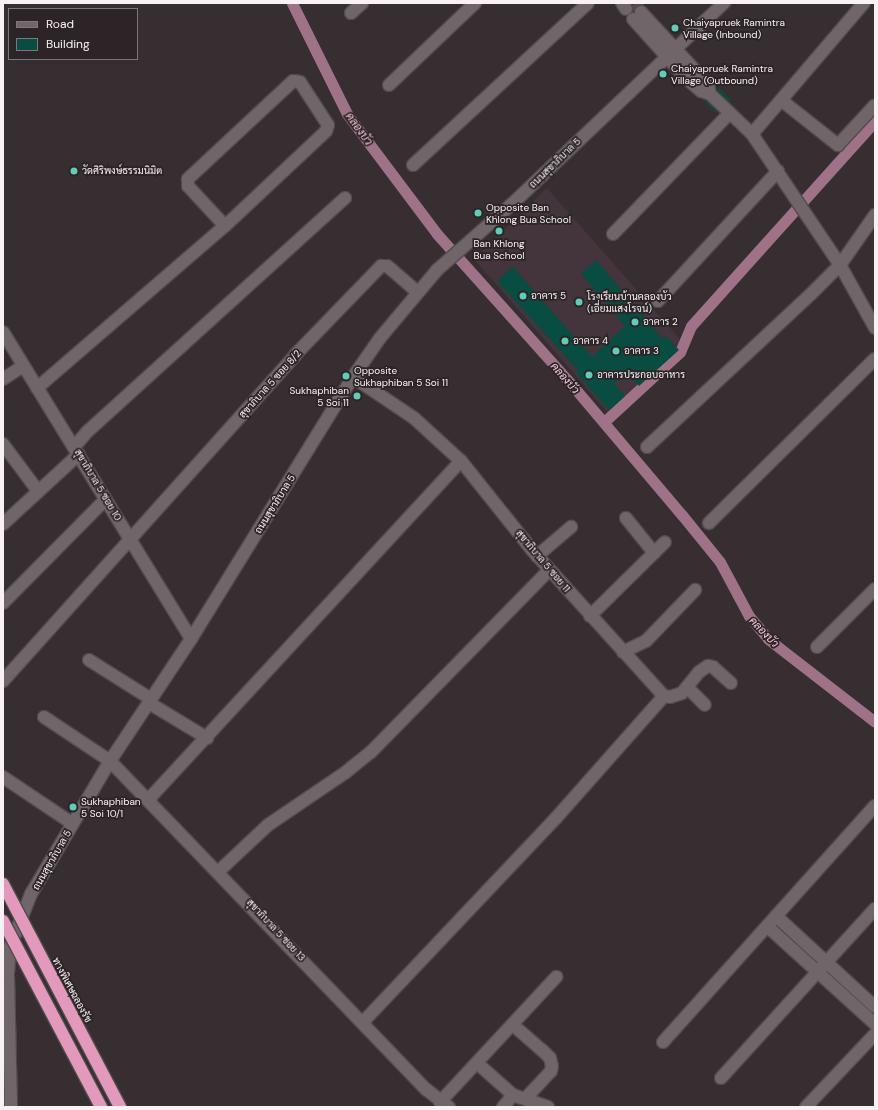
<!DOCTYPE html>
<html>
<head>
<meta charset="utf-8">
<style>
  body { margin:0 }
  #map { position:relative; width:878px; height:1110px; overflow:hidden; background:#362e31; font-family:"DM Sans",Sarabun,sans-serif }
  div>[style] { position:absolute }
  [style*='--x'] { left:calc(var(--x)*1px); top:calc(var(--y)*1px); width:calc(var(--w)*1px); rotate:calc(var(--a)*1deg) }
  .built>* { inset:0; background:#43353b }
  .canal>* { height:11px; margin:-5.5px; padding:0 5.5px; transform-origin:5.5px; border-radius:5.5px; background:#a07287 }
  .building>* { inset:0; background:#094c41; transform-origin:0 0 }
  .minor-tunnel>* { height:12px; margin-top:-6px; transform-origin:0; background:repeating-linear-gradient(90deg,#534b4e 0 12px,transparent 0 18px) }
  .roads { filter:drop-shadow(1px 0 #524b4e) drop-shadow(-1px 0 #524b4e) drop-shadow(0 1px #524b4e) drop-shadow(0 -1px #524b4e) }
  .minor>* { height:12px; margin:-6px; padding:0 6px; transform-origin:6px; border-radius:6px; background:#70666a }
  .bridges { filter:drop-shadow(1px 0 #524b4e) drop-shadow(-1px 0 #524b4e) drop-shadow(0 1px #524b4e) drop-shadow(0 -1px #524b4e) }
  .highway-bridge>* { height:12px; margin:-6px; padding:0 6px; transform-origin:6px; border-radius:6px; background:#e399bb }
  .dots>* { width:11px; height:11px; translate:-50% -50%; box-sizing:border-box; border:2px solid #2c2427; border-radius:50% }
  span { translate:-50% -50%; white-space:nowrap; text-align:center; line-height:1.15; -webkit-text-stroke:3.5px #2c2427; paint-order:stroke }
  .poi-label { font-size:10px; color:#f8f2f5 }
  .left { translate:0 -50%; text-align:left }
  .right { translate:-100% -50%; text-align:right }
  .street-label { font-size:10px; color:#f8f2f5 }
  .water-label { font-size:11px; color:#f7cade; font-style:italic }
  .frame { position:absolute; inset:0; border:4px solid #f8f2f5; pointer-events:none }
  .legend { position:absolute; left:8px; top:8px; width:130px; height:52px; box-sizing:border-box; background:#2c2427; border:1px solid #7e7679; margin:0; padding:5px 7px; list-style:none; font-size:12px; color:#f8f2f5 }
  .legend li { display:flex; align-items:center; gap:8px; height:20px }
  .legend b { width:20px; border:1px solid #7e7679 }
</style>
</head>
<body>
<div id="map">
  <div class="built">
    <div style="clip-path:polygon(547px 188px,679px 338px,679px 350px,608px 413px,474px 259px)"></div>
  </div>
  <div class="canal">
    <div style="--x:292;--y:3;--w:124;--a:63.6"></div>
    <div style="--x:347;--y:114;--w:150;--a:53.1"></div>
    <div style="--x:437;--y:234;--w:203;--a:48.2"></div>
    <div style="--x:572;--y:385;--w:170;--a:49.8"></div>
    <div style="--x:682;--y:515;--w:60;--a:51"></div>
    <div style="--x:720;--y:562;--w:61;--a:61.8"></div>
    <div style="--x:749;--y:616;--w:30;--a:50"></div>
    <div style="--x:768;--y:639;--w:135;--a:37.8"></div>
    <div style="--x:604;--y:422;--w:103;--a:-42.6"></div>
    <div style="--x:680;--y:352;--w:28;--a:-67"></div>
    <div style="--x:691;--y:326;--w:275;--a:-48.1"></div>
  </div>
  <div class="building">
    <div style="left:719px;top:88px;width:16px;height:3px;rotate:45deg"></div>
    <div style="clip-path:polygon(706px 101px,717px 111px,716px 113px,705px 102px)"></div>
    <div style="clip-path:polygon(596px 260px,663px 339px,666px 336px,679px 350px,639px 386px,626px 372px,614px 383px,625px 396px,609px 410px,575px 372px,578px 370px,497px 281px,513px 267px,592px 357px,625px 326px,581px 274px)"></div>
  </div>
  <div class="minor-tunnel">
    <div style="--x:635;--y:3;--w:11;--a:56"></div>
  </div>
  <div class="roads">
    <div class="minor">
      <div style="--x:622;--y:3;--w:7;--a:56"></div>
      <div style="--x:641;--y:12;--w:98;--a:47.1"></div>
      <div style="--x:708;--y:84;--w:10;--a:79"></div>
      <div style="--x:351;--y:13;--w:15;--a:-42"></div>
      <div style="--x:633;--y:19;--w:79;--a:48.1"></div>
      <div style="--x:686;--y:78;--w:20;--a:41"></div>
      <div style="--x:701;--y:91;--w:9;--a:18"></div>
      <div style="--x:710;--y:94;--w:58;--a:43.6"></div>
      <div style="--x:752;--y:134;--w:158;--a:56.1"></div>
      <div style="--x:840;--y:265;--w:72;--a:60.9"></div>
      <div style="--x:389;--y:85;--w:119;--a:-43.6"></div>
      <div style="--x:781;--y:100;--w:73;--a:38.3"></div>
      <div style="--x:838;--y:145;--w:54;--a:-47.2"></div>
      <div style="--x:752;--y:134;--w:172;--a:-49.5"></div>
      <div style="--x:413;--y:165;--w:238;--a:-42.8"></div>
      <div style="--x:613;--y:234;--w:168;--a:-46"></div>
      <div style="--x:658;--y:301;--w:177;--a:-47.3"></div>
      <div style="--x:3;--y:332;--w:360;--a:58.5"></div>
      <div style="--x:353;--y:377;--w:73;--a:33.9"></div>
      <div style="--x:414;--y:418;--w:64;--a:42.5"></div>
      <div style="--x:461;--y:461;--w:114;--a:51.4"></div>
      <div style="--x:532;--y:550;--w:197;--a:47.9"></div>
      <div style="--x:664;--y:696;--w:6;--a:9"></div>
      <div style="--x:670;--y:697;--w:13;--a:-18"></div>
      <div style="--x:682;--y:693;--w:27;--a:-51"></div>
      <div style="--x:699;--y:672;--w:11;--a:-34"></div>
      <div style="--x:708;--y:666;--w:5;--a:11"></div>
      <div style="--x:713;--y:667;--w:24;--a:42"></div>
      <div style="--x:3;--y:379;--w:24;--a:-33"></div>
      <div style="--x:37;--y:388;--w:248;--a:-40.8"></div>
      <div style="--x:225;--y:226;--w:139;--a:-43.2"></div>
      <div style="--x:326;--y:131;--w:6;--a:-72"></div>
      <div style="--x:328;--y:125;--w:51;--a:-123.1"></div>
      <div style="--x:300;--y:82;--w:7;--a:-172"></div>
      <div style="--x:293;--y:81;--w:144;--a:137"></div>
      <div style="--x:188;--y:179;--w:7;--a:90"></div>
      <div style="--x:188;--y:186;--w:54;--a:47.2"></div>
      <div style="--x:3;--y:444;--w:59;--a:53.3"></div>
      <div style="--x:74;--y:447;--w:21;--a:-49"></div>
      <div style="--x:88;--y:431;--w:347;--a:-42.2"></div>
      <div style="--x:647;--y:447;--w:224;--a:-43"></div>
      <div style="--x:811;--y:294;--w:41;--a:-45"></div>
      <div style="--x:840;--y:265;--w:61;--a:-55"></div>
      <div style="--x:626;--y:518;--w:45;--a:51.3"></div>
      <div style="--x:709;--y:523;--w:233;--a:-44.7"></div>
      <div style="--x:3;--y:524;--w:103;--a:-42.6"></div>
      <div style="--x:537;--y:556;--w:45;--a:-40.5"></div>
      <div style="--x:3;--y:603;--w:146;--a:-45.3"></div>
      <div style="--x:590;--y:616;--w:105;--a:-44.6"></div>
      <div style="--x:817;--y:647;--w:82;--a:-45"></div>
      <div style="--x:623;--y:652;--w:25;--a:-26"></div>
      <div style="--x:646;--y:641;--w:71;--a:-46.1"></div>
      <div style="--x:89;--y:660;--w:73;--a:32.2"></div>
      <div style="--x:3;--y:681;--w:438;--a:-48.1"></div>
      <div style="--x:295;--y:355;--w:124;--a:-46"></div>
      <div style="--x:381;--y:266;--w:6;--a:0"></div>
      <div style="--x:387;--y:266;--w:6;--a:39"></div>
      <div style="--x:392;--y:270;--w:33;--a:41"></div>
      <div style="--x:687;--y:687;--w:25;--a:45"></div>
      <div style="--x:149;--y:703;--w:68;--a:31.1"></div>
      <div style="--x:44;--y:717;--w:79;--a:33.7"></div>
      <div style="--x:110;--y:761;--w:457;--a:46.1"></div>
      <div style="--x:427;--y:1090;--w:28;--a:38"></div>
      <div style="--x:3;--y:777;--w:84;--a:33.9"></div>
      <div style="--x:148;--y:800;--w:461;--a:-47.3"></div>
      <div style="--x:219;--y:871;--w:67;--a:-43.2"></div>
      <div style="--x:268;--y:825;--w:94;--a:-34.2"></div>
      <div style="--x:346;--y:772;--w:32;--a:-39"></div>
      <div style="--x:371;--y:752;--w:255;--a:-45.6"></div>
      <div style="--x:776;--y:916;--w:134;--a:42.6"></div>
      <div style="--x:767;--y:926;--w:146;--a:42.2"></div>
      <div style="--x:363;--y:1022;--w:281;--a:-46.6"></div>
      <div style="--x:556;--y:818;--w:163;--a:-48.5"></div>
      <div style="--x:513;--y:1025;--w:38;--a:41"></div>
      <div style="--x:542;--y:1050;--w:11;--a:45"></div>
      <div style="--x:550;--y:1058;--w:8;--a:76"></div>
      <div style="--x:552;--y:1066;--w:5;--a:101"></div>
      <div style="--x:551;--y:1071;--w:37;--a:133"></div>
      <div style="--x:663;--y:1042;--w:317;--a:-48.1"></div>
      <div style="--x:477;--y:1063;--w:48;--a:41.6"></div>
      <div style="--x:513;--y:1095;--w:37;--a:19"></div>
      <div style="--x:721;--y:1078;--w:229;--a:-47.7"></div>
      <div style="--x:440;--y:1102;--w:171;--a:-47.1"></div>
      <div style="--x:11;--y:1107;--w:134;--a:-91.3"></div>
      <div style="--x:8;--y:973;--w:26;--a:-86"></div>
      <div style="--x:10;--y:947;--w:57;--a:-68.4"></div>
      <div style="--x:31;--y:894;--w:155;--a:-59.3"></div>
      <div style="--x:110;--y:761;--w:146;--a:-56.4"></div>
      <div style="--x:191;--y:639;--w:308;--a:-58.3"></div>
      <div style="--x:353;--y:377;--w:47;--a:-55.3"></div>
      <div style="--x:380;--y:338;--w:89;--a:-50"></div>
      <div style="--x:437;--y:270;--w:98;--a:-41.3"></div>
      <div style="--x:511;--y:205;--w:294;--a:-43.5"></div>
      <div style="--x:503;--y:1107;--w:16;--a:-50"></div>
      <div style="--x:806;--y:1107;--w:100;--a:-46.6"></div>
    </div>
  </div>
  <div class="bridges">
    <div class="highway-bridge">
      <div style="--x:3;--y:884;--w:252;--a:62.3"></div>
      <div style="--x:3;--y:921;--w:210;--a:62.2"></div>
    </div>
  </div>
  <div class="dots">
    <div style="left:675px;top:28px;background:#5eceb8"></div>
    <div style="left:663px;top:74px;background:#5eceb8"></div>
    <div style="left:74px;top:171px;background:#5eceb8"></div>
    <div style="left:478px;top:213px;background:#5eceb8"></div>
    <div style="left:499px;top:231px;background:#5eceb8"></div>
    <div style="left:523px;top:296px;background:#5eceb8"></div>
    <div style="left:579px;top:302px;background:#5eceb8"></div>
    <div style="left:635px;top:322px;background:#5eceb8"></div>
    <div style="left:565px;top:341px;background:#5eceb8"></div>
    <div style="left:616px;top:351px;background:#5eceb8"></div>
    <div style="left:589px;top:375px;background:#5eceb8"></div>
    <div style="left:346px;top:376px;background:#5eceb8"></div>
    <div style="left:357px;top:396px;background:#5eceb8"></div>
    <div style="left:73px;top:807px;background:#5eceb8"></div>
  </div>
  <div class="poi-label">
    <span class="left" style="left:683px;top:28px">Chaiyapruek Ramintra<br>Village (Inbound)</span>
    <span class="left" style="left:671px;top:74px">Chaiyapruek Ramintra<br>Village (Outbound)</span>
    <span class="left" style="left:82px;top:171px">วัดศิริพงษ์ธรรมนิมิต</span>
    <span class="left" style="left:486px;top:213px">Opposite Ban<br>Khlong Bua School</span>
    <span style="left:499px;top:249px">Ban Khlong<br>Bua School</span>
    <span class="left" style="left:531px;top:296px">อาคาร 5</span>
    <span class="left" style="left:587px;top:302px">โรงเรียนบ้านคลองบัว<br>(เอี่ยมแสงโรจน์)</span>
    <span class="left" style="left:643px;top:322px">อาคาร 2</span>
    <span class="left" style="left:573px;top:341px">อาคาร 4</span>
    <span class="left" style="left:624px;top:351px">อาคาร 3</span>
    <span class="left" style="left:354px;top:376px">Opposite<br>Sukhaphiban 5 Soi 11</span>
    <span class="left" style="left:597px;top:375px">อาคารประกอบอาหาร</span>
    <span class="right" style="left:349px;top:396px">Sukhaphiban<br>5 Soi 11</span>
    <span class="left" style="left:81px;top:807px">Sukhaphiban<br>5 Soi 10/1</span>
  </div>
  <div class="street-label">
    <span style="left:555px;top:163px;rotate:-44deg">ถนนสุขาภิบาล 5</span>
    <span style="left:270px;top:384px;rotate:-48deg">สุขาภิบาล 5 ซอย 8/2</span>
    <span style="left:98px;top:485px;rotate:59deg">สุขาภิบาล 5 ซอย 10</span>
    <span style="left:275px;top:504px;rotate:-58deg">ถนนสุขาภิบาล 5</span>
    <span style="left:543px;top:561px;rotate:50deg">สุขาภิบาล 5 ซอย 11</span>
    <span style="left:52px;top:860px;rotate:-60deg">ถนนสุขาภิบาล 5</span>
    <span style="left:276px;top:930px;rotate:47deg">สุขาภิบาล 5 ซอย 13</span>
    <span style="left:72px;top:990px;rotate:62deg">ทางพิเศษฉลองรัช</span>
  </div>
  <div class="water-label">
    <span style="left:359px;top:129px;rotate:54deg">คลองบัว</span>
    <span style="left:565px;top:378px;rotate:49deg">คลองบัว</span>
    <span style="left:764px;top:632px;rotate:46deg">คลองบัว</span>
  </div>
  <div class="frame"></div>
  <ul class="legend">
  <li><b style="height:5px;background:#70666a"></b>Road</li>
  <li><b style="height:11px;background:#094c41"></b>Building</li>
  </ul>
</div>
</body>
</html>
